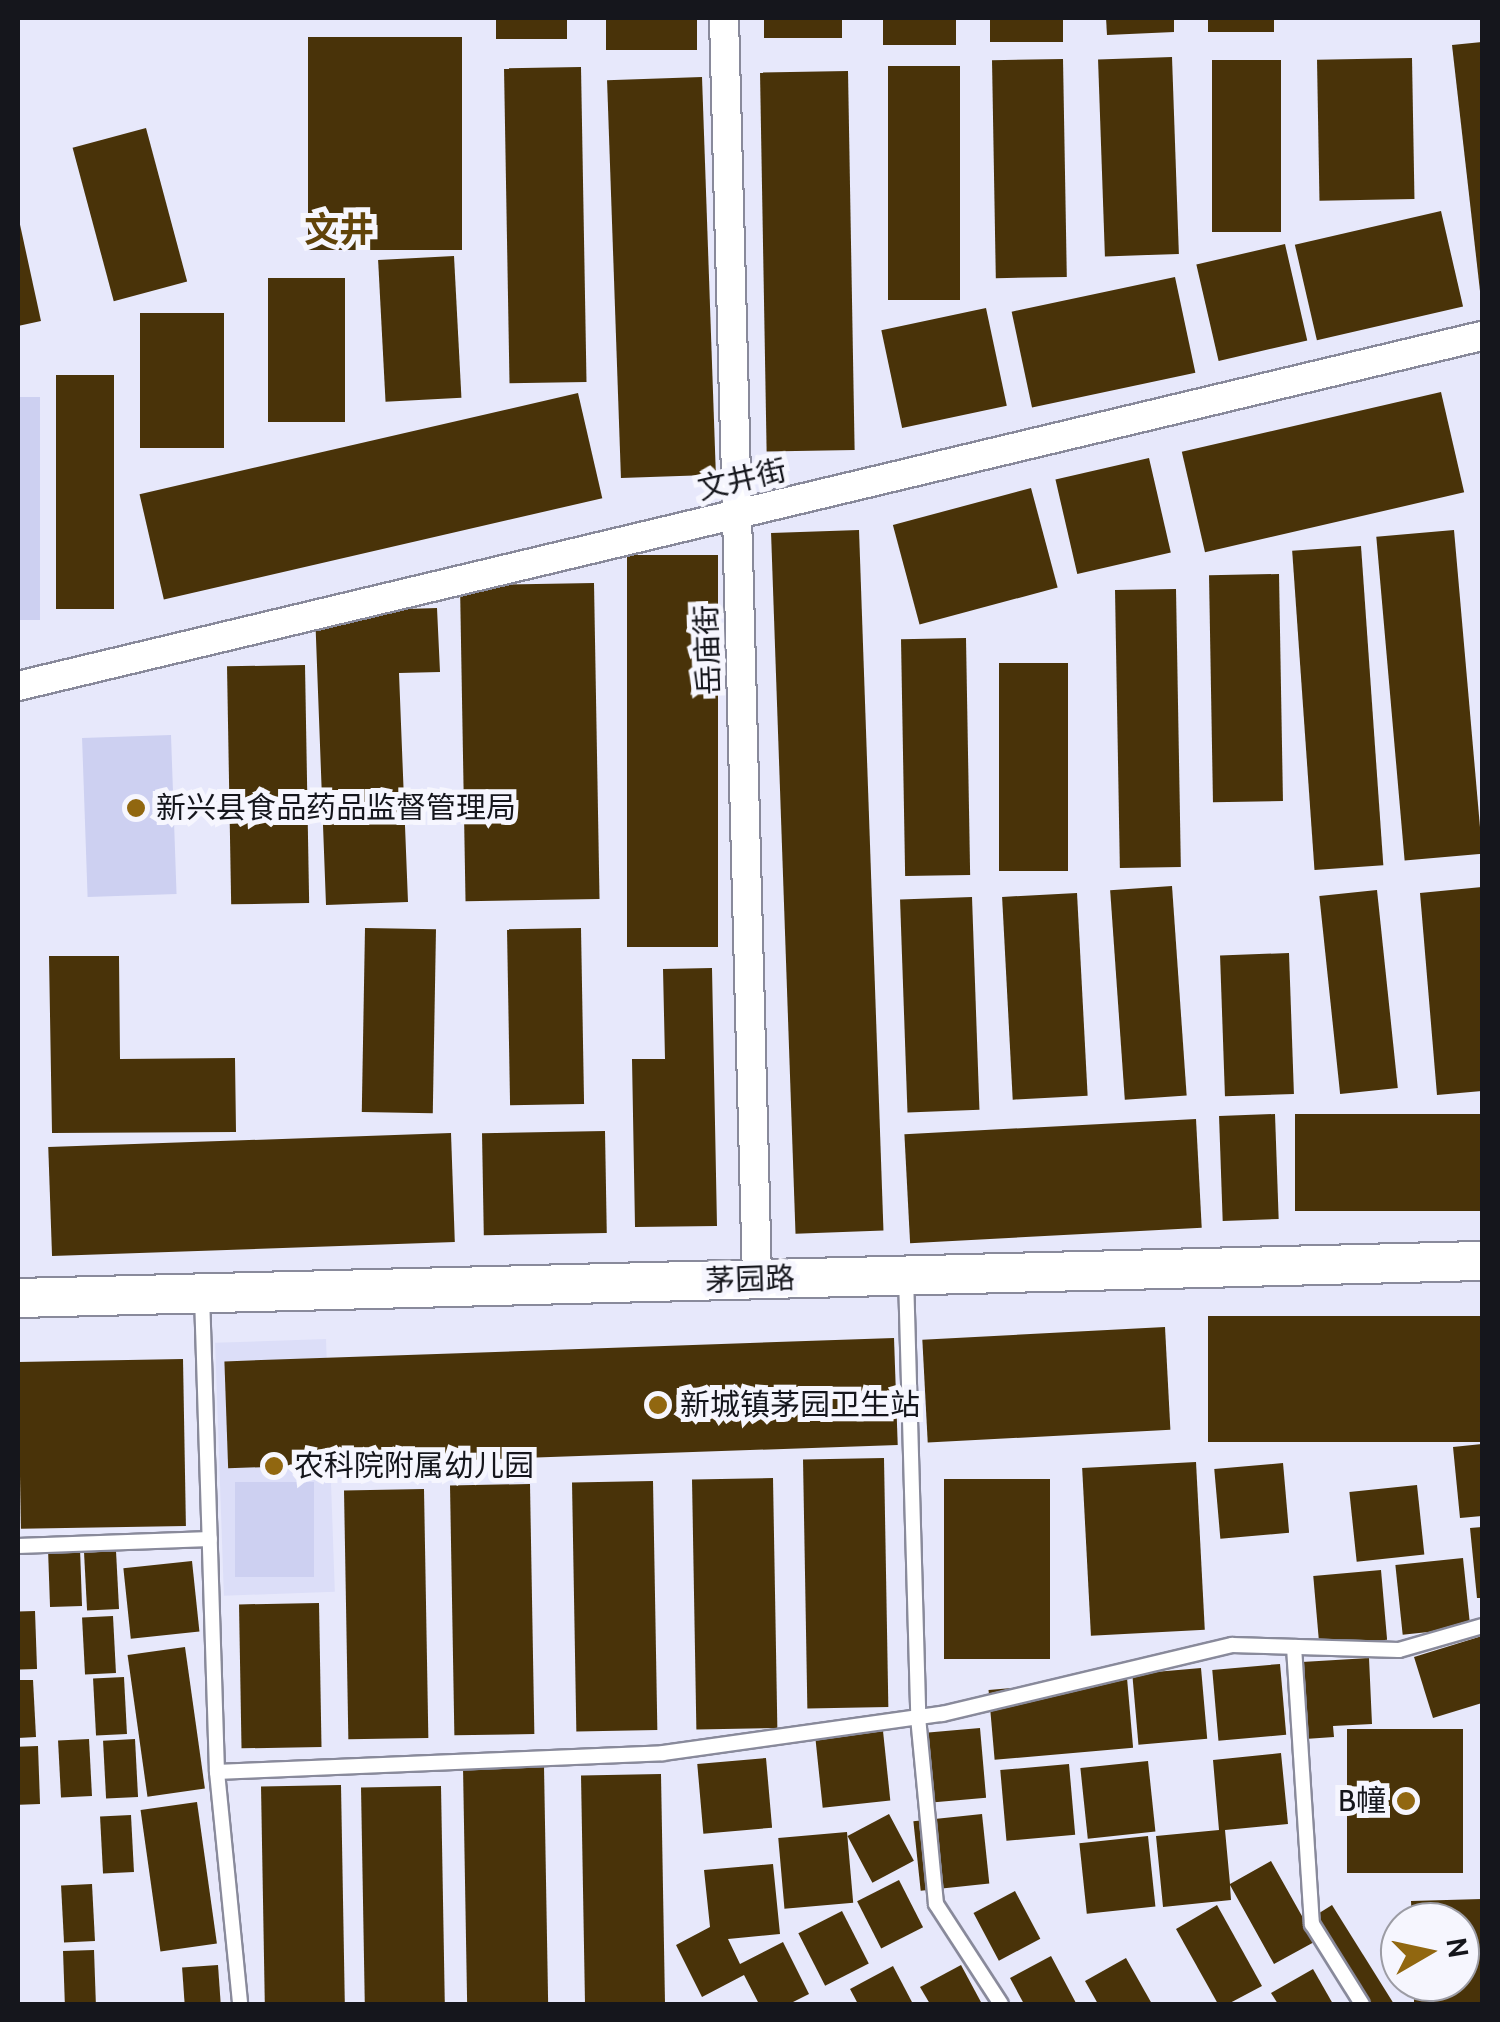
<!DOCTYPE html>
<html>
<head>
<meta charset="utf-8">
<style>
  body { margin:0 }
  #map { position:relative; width:1500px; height:2022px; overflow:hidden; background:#e7e8fb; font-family:Cabin,"Noto Sans SC",sans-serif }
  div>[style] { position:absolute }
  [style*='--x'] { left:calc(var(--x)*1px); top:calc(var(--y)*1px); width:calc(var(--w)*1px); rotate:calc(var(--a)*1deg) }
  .built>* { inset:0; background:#dcdef8; transform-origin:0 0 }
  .green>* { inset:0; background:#cdd0f1; transform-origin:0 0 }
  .building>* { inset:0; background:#493309; transform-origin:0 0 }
  .roads { filter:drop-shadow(2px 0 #898a9b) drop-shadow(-2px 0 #898a9b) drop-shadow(0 2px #898a9b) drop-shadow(0 -2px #898a9b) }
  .lane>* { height:14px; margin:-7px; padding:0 7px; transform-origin:7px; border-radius:7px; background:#fff }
  .street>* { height:28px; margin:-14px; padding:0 14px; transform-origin:14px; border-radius:14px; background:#fff }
  .secondary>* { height:38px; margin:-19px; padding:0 19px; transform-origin:19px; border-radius:19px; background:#fff }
  .dots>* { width:28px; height:28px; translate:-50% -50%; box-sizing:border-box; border:5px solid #f6f6fe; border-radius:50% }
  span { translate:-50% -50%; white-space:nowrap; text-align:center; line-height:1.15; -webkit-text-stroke:10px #f6f6fe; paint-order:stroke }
  .street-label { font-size:30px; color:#15161c }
  .poi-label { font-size:30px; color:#15161c }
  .left { translate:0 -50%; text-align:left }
  .right { translate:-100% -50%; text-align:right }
  .quarter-label { font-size:35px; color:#614309; font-weight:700 }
  .frame { position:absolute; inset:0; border:20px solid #15161c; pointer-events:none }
  .north { position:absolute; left:1380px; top:1902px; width:100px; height:100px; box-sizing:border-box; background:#f6f6fe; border:2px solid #9c9ca4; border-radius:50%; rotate:81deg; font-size:28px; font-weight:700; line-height:40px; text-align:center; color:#15161c }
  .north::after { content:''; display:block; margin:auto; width:35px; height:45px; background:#916710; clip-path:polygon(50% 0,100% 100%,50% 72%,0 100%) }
</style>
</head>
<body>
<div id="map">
  <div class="built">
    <div style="left:326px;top:1339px;width:253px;height:111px;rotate:88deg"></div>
  </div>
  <div class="green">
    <div style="left:18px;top:397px;width:22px;height:223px"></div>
    <div style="left:171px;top:735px;width:159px;height:89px;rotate:88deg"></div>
    <div style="left:314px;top:1482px;width:95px;height:79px;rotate:90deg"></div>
  </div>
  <div class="building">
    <div style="left:496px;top:18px;width:71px;height:21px"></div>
    <div style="left:606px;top:18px;width:91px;height:32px"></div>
    <div style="left:764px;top:18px;width:78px;height:20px"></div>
    <div style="left:883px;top:18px;width:73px;height:27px"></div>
    <div style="left:990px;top:18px;width:73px;height:24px"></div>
    <div style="clip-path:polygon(1106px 18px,1174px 18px,1174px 32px,1107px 35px)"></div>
    <div style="left:1208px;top:18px;width:66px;height:14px"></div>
    <div style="left:308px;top:37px;width:154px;height:213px"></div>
    <div style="clip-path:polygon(1482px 42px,1482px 291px,1480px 291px,1452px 45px)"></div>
    <div style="left:1172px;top:57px;width:197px;height:74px;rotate:88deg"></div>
    <div style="left:1412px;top:58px;width:141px;height:95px;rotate:89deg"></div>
    <div style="left:1063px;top:59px;width:218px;height:71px;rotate:89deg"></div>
    <div style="left:1212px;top:60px;width:69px;height:172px"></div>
    <div style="left:960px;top:66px;width:234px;height:72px;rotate:90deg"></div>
    <div style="left:581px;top:67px;width:315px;height:77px;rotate:89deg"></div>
    <div style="left:848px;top:71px;width:379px;height:88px;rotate:89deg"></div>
    <div style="left:702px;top:77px;width:398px;height:95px;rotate:88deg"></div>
    <div style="left:146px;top:128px;width:159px;height:76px;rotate:75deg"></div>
    <div style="left:1441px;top:211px;width:98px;height:150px;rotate:77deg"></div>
    <div style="clip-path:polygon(19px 220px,41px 321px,18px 326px,18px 221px)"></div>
    <div style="left:1285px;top:244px;width:99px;height:91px;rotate:77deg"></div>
    <div style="left:454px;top:256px;width:142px;height:76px;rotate:87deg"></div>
    <div style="left:1175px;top:277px;width:98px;height:167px;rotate:78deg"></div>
    <div style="left:268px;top:278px;width:77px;height:144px"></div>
    <div style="left:986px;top:308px;width:100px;height:107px;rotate:78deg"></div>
    <div style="left:140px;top:313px;width:84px;height:135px"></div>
    <div style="left:56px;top:375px;width:58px;height:234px"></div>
    <div style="left:1441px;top:392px;width:103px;height:266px;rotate:77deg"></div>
    <div style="left:578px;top:393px;width:108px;height:450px;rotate:77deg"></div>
    <div style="left:1149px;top:458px;width:97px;height:96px;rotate:77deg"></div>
    <div style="left:1031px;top:488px;width:103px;height:143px;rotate:75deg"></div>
    <div style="left:859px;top:530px;width:701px;height:88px;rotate:88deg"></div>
    <div style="left:1454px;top:530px;width:325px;height:78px;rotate:85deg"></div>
    <div style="left:1361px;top:546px;width:320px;height:69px;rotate:86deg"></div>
    <div style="left:627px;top:555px;width:91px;height:392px"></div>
    <div style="left:1279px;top:574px;width:227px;height:70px;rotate:89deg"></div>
    <div style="left:594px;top:583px;width:316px;height:134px;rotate:89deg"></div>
    <div style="left:1176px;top:589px;width:278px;height:61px;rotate:89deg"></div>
    <div style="clip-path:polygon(437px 608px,440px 672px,399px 673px,408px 902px,326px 905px,315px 612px)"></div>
    <div style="left:966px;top:638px;width:237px;height:65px;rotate:89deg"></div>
    <div style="left:999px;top:663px;width:69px;height:208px"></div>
    <div style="left:305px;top:665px;width:238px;height:78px;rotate:89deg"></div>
    <div style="left:1172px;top:886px;width:210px;height:62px;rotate:86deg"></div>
    <div style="clip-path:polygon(1482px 887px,1482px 1091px,1437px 1095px,1420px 893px)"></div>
    <div style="left:1377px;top:890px;width:199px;height:58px;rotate:84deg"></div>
    <div style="left:1077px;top:893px;width:203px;height:75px;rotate:87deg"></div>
    <div style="left:972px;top:897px;width:213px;height:72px;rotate:88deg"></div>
    <div style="left:365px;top:928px;width:71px;height:184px;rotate:1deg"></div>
    <div style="left:581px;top:928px;width:176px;height:74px;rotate:89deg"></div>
    <div style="left:1289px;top:953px;width:141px;height:69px;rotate:88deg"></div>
    <div style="clip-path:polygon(49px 956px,119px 956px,120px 1059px,235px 1058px,236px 1132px,52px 1133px)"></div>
    <div style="clip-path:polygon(712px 968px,717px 1226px,635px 1227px,632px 1059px,665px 1059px,663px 969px)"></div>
    <div style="left:1275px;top:1114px;width:105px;height:56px;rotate:88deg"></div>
    <div style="left:1482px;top:1114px;width:97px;height:187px;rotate:90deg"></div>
    <div style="left:1196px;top:1119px;width:109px;height:292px;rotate:87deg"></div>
    <div style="left:605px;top:1131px;width:102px;height:123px;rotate:89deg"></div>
    <div style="left:451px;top:1133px;width:109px;height:403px;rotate:88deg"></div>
    <div style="left:1482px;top:1316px;width:126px;height:274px;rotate:90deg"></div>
    <div style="left:1165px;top:1327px;width:103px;height:243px;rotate:87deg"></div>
    <div style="left:894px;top:1338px;width:107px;height:670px;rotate:88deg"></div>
    <div style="left:183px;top:1359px;width:167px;height:165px;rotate:89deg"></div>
    <div style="clip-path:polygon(1482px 1444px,1482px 1516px,1460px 1518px,1453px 1447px)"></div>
    <div style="left:884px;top:1458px;width:249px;height:81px;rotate:89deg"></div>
    <div style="left:1196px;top:1462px;width:168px;height:114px;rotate:87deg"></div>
    <div style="left:1283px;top:1463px;width:70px;height:69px;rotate:85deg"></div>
    <div style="left:773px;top:1478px;width:250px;height:81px;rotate:89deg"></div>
    <div style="left:1050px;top:1479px;width:180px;height:106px;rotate:90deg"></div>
    <div style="left:653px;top:1481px;width:249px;height:81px;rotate:89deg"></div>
    <div style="left:530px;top:1484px;width:250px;height:80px;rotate:89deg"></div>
    <div style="left:1417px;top:1485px;width:70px;height:68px;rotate:84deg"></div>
    <div style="left:424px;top:1489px;width:249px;height:80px;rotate:89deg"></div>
    <div style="clip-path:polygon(1482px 1527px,1482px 1598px,1477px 1598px,1470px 1528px)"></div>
    <div style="left:80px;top:1548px;width:58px;height:32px;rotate:88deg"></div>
    <div style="left:116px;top:1551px;width:58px;height:32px;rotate:87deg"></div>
    <div style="left:1463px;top:1558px;width:70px;height:68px;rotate:84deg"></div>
    <div style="left:192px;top:1561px;width:71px;height:69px;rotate:84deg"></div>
    <div style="left:1381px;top:1570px;width:70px;height:68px;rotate:85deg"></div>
    <div style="left:319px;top:1603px;width:144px;height:80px;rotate:89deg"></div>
    <div style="left:35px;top:1611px;width:58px;height:17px;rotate:88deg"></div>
    <div style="left:113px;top:1616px;width:57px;height:31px;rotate:87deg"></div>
    <div style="clip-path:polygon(1482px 1636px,1482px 1703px,1433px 1718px,1414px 1657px)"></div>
    <div style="left:185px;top:1647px;width:143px;height:58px;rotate:82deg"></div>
    <div style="clip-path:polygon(1369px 1658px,1372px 1724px,1333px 1726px,1334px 1737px,1305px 1739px,1302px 1662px)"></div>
    <div style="left:1280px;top:1664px;width:71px;height:68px;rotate:85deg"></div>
    <div style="left:1201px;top:1668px;width:71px;height:69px;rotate:85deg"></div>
    <div style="left:124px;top:1677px;width:57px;height:31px;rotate:87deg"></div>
    <div style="left:1127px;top:1678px;width:70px;height:139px;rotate:85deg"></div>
    <div style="clip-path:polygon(18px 1680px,33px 1680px,36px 1737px,18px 1738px)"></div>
    <div style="left:980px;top:1728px;width:70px;height:69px;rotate:85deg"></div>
    <div style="left:1347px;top:1729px;width:116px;height:144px"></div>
    <div style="left:883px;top:1731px;width:70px;height:68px;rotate:84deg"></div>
    <div style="left:89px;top:1739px;width:57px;height:31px;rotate:87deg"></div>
    <div style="left:135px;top:1739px;width:58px;height:32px;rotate:87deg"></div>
    <div style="left:38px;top:1746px;width:58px;height:20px;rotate:88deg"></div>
    <div style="clip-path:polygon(1281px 1753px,1288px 1824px,1225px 1830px,1230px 1884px,1271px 1861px,1316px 1941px,1274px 1964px,1230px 1885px,1231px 1900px,1163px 1907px,1156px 1836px,1219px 1830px,1213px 1760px)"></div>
    <div style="left:766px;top:1758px;width:70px;height:69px;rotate:85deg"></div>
    <div style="left:1148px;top:1761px;width:71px;height:68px;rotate:84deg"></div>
    <div style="left:1069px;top:1764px;width:71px;height:69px;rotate:85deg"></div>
    <div style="left:544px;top:1766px;width:238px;height:81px;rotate:89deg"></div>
    <div style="left:661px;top:1774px;width:230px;height:80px;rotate:89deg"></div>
    <div style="left:341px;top:1785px;width:219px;height:80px;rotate:89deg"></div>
    <div style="left:441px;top:1786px;width:218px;height:80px;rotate:89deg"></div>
    <div style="left:197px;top:1802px;width:143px;height:57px;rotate:82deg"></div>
    <div style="left:889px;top:1814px;width:53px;height:47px;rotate:62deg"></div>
    <div style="left:982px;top:1814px;width:70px;height:69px;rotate:84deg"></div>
    <div style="left:131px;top:1815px;width:57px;height:31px;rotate:87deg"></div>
    <div style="left:847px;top:1832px;width:71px;height:69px;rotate:85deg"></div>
    <div style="left:1148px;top:1836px;width:71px;height:69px;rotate:84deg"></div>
    <div style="clip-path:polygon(773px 1864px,780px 1934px,728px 1939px,740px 1964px,783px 1942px,809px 1994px,789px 2004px,759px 2004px,744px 1975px,702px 1997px,676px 1945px,710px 1927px,704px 1870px)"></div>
    <div style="left:899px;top:1880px;width:53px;height:47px;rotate:63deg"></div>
    <div style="left:92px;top:1884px;width:57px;height:31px;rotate:87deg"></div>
    <div style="left:1015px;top:1891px;width:54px;height:47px;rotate:62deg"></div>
    <div style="clip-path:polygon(1482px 1899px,1482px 2004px,1414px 2004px,1414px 1982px,1460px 1982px,1460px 1922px,1412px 1922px,1411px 1901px)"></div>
    <div style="clip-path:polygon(1217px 1905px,1262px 1986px,1228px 2004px,1218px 2004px,1176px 1929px)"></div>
    <div style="left:1332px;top:1905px;width:116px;height:22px;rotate:58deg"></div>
    <div style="left:842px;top:1911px;width:59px;height:49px;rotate:63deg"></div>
    <div style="left:94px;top:1950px;width:54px;height:31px;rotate:88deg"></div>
    <div style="clip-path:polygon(1051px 1956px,1076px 2003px,1024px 2004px,1010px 1978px)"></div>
    <div style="clip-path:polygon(1126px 1958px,1152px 2004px,1098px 2004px,1085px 1981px)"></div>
    <div style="left:218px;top:1965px;width:39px;height:36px;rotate:86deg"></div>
    <div style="clip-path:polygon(961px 1965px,982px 2004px,930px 2004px,920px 1987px)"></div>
    <div style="clip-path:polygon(893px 1966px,913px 2004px,858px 2004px,850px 1989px)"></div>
    <div style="clip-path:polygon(1313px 1969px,1333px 2004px,1278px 2004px,1271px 1993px)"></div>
  </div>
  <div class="roads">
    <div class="lane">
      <div style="--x:906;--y:1276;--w:441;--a:88.4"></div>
      <div style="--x:918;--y:1717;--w:188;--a:84.5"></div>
      <div style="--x:936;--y:1904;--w:119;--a:57"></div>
      <div style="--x:202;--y:1295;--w:477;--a:88.2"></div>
      <div style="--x:217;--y:1772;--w:233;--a:84.3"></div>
      <div style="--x:18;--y:1546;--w:192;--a:-2.1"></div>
      <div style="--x:1294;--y:1647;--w:278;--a:86.3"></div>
      <div style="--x:1312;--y:1924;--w:94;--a:58"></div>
      <div style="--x:217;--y:1772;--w:446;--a:-2.4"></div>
      <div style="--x:663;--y:1753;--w:282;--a:-8"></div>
      <div style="--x:942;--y:1714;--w:298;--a:-13.4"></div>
      <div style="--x:1232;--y:1645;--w:167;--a:1.7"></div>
      <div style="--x:1399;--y:1650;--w:86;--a:-16.1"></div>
    </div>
    <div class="street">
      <div style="--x:724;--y:18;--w:1262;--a:88.5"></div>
      <div style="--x:18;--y:686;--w:1505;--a:-13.45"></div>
    </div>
    <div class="secondary">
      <div style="--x:18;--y:1298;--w:1464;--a:-1.45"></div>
    </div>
  </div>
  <div class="dots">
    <div style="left:136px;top:808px;background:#916710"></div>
    <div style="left:658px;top:1405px;background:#916710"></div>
    <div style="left:274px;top:1466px;background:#916710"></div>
    <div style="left:1406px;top:1801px;background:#916710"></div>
  </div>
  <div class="street-label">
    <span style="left:742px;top:480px;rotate:-13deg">文井街</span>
    <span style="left:708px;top:650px;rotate:-92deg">岳庙街</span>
    <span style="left:750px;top:1280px;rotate:-2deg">茅园路</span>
  </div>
  <div class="poi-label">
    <span class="left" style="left:156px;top:808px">新兴县食品药品监督管理局</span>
    <span class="left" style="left:680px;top:1405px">新城镇茅园卫生站</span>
    <span class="left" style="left:294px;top:1466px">农科院附属幼儿园</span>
    <span class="right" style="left:1386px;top:1801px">B幢</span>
  </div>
  <div class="quarter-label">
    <span style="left:339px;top:230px">文井</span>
  </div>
  <div class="frame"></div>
  <div class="north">N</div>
</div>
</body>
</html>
